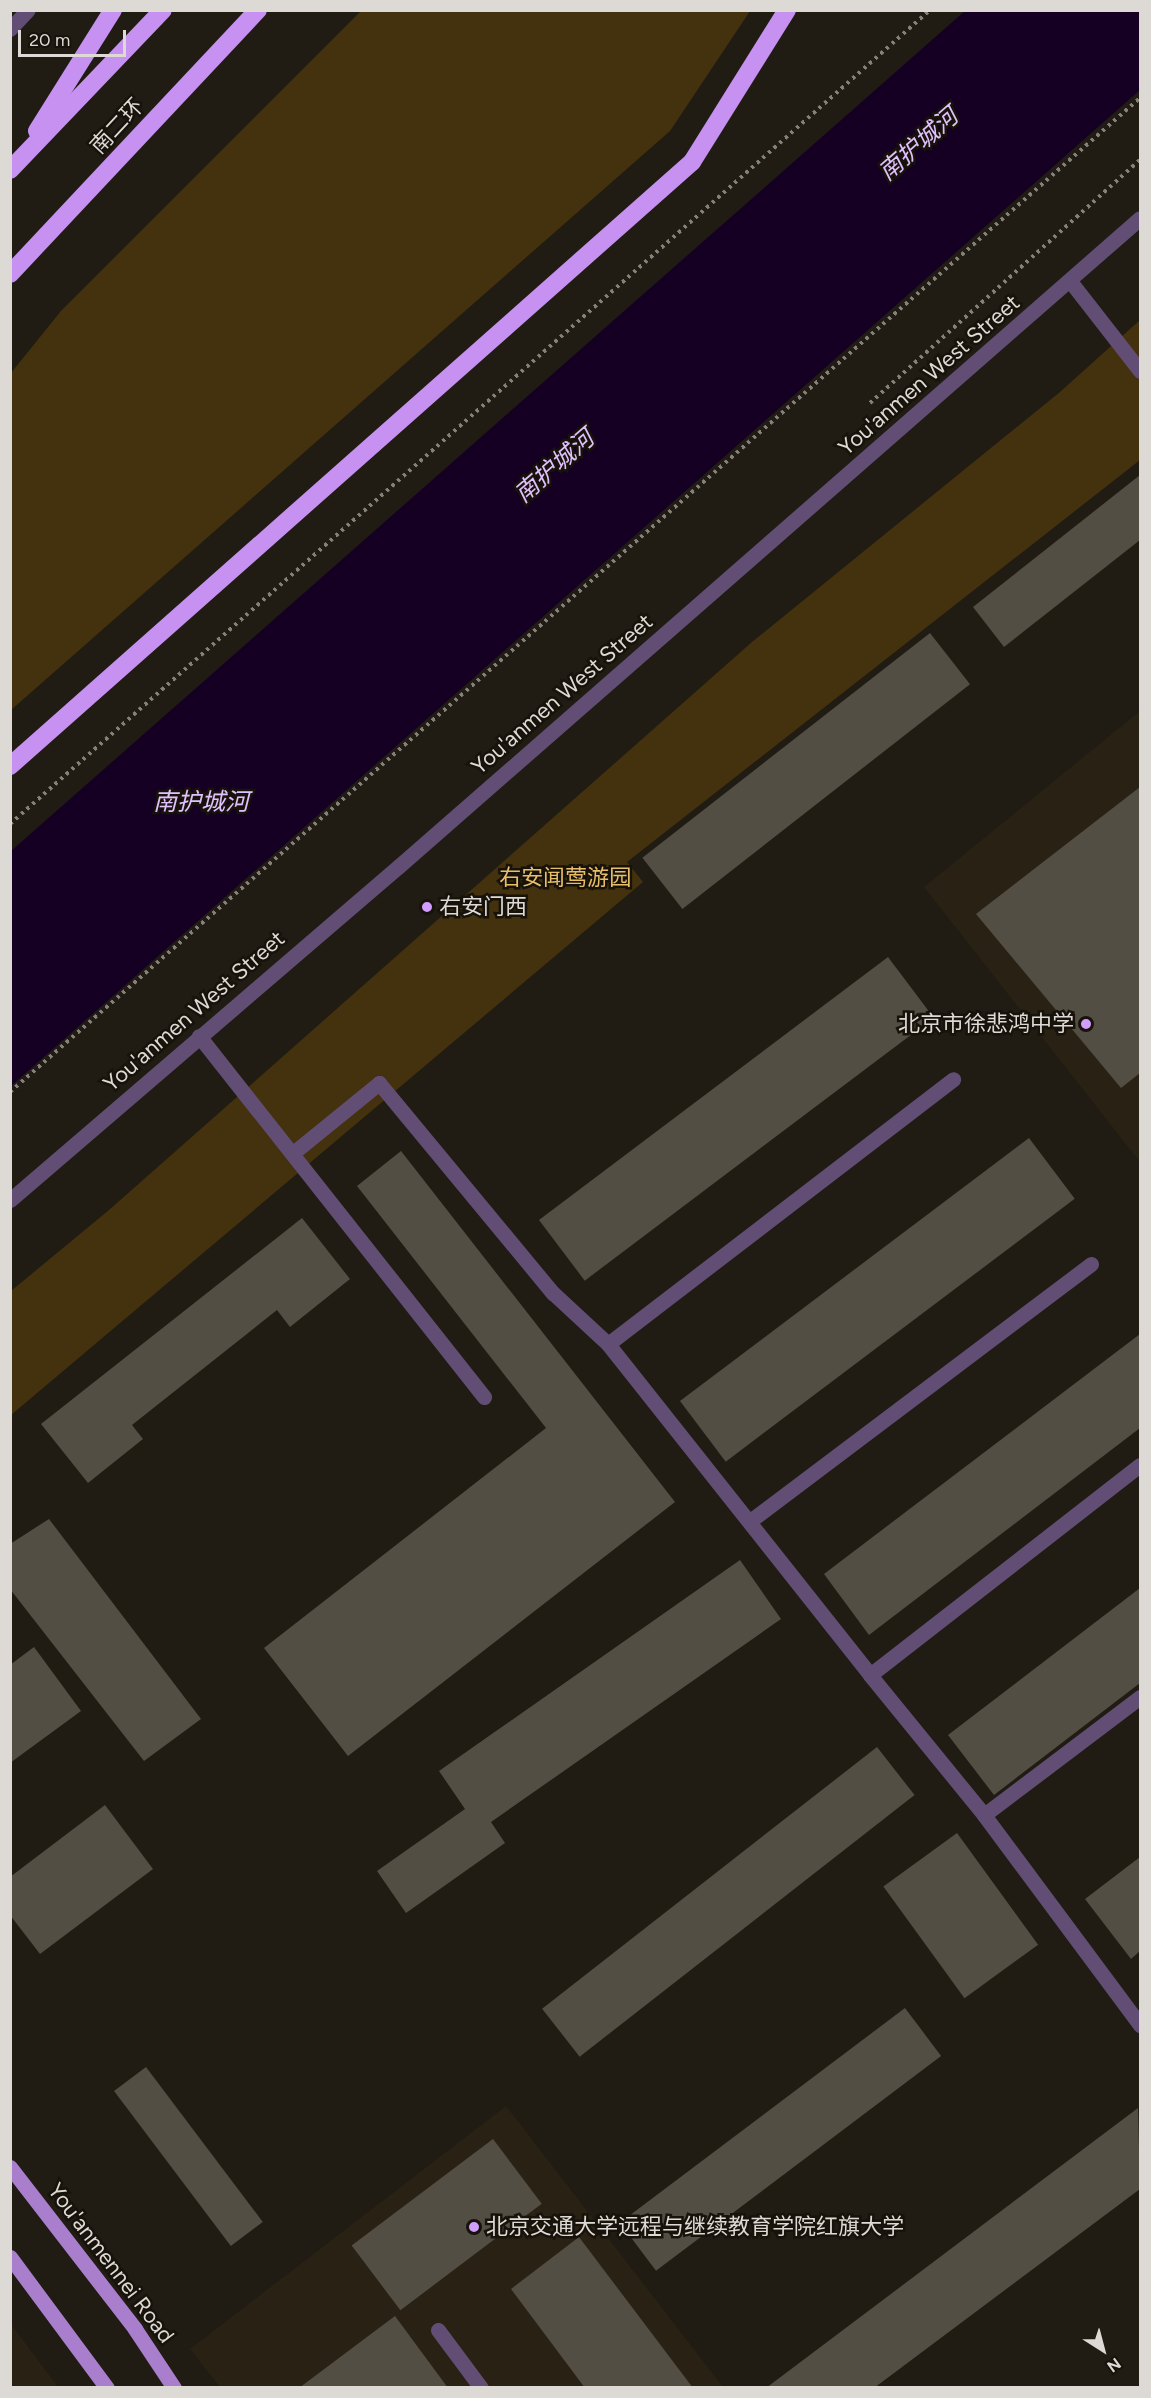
<!DOCTYPE html>
<html>
<head>
<meta charset="utf-8">
<style>
  body { margin:0 }
  #map { position:relative; width:1151px; height:2398px; overflow:hidden; background:#201c13; font-family:Figtree,"Noto Sans SC",sans-serif }
  div>[style] { position:absolute }
  [style*='--x'] { left:calc(var(--x)*1px); top:calc(var(--y)*1px); width:calc(var(--w)*1px); rotate:calc(var(--a)*1deg) }
  .built>* { inset:0; background:#292113 }
  .green>* { inset:0; background:#43320d }
  .water>* { inset:0; background:#150024 }
  .building>* { inset:0; background:#534e44; transform-origin:0 0 }
  .path>* { height:4px; margin-top:-2px; transform-origin:0; background:repeating-linear-gradient(90deg,#85817a 0 3px,transparent 0 7.5px) }
  .minor>* { height:15px; margin:-7.5px; padding:0 7.5px; transform-origin:7.5px; border-radius:7.5px; background:#624e74 }
  .major>* { height:15px; margin:-7.5px; padding:0 7.5px; transform-origin:7.5px; border-radius:7.5px; background:#a97ecd }
  .highway>* { height:18px; margin:-9px; padding:0 9px; transform-origin:9px; border-radius:9px; background:#c691f1 }
  .dots>* { width:16px; height:16px; translate:-50% -50%; box-sizing:border-box; border:3px solid #17120a; border-radius:50% }
  span { translate:-50% -50%; white-space:nowrap; text-align:center; line-height:1.15; -webkit-text-stroke:5px #17120a; paint-order:stroke }
  .street-label { font-size:22px; color:#ddd9d4 }
  .park-label { font-size:22px; color:#e9be6a }
  .poi-label { font-size:22px; color:#ddd9d4 }
  .left { translate:0 -50%; text-align:left }
  .right { translate:-100% -50%; text-align:right }
  .water-label { font-size:24px; color:#e1c0fe; font-style:italic }
  .frame { position:absolute; inset:0; border:12px solid #ddd9d4; pointer-events:none }
  .north { position:absolute; left:1073px; top:2320px; width:60px; height:60px; -webkit-text-stroke:4px #17120a; paint-order:stroke; rotate:144deg; font-size:16px; font-weight:700; line-height:24px; text-align:center; color:#ddd9d4 }
  .north::after { content:''; display:block; margin:auto; width:21px; height:27px; background:#ddd9d4; clip-path:polygon(50% 0,100% 100%,50% 72%,0 100%) }
  .scale { position:absolute; left:18px; top:30px; width:108px; height:27px; box-sizing:border-box; border:3px solid #ddd9d4; border-top:0; padding-left:8px; font-size:18px; line-height:21px; white-space:nowrap; color:#ddd9d4; -webkit-text-stroke:4px #17120a; paint-order:stroke }
</style>
</head>
<body>
<div id="map">
  <div class="built">
    <div style="clip-path:polygon(1140px 711px,1140px 1162px,924px 887px)"></div>
    <div style="clip-path:polygon(506px 2106px,723px 2387px,220px 2387px,190px 2349px)"></div>
    <div style="clip-path:polygon(11px 2324px,58px 2387px,11px 2387px)"></div>
  </div>
  <div class="green">
    <div style="clip-path:polygon(361px 11px,750px 11px,670px 131px,11px 710px,11px 373px,61px 311px)"></div>
    <div style="clip-path:polygon(1140px 320px,1140px 460px,627px 862px,643px 882px,11px 1415px,11px 1291px,109px 1210px,752px 642px,1060px 392px)"></div>
  </div>
  <div class="water">
    <div style="clip-path:polygon(966px 10px,1140px 11px,1140px 90px,11px 1086px,11px 851px)"></div>
  </div>
  <div class="building">
    <div style="clip-path:polygon(1140px 475px,1140px 540px,1004px 647px,973px 607px)"></div>
    <div style="left:930px;top:633px;width:65px;height:365px;rotate:52deg"></div>
    <div style="clip-path:polygon(1140px 787px,1140px 1073px,1121px 1088px,976px 914px)"></div>
    <div style="left:888px;top:957px;width:76px;height:437px;rotate:53deg"></div>
    <div style="left:1029px;top:1138px;width:76px;height:437px;rotate:53deg"></div>
    <div style="clip-path:polygon(401px 1151px,675px 1502px,348px 1756px,264px 1648px,546px 1428px,357px 1186px)"></div>
    <div style="clip-path:polygon(302px 1218px,350px 1279px,290px 1327px,277px 1310px,132px 1425px,143px 1439px,88px 1483px,41px 1424px)"></div>
    <div style="clip-path:polygon(1140px 1334px,1140px 1428px,869px 1635px,824px 1574px)"></div>
    <div style="clip-path:polygon(49px 1519px,201px 1719px,144px 1761px,10px 1589px,10px 1544px)"></div>
    <div style="clip-path:polygon(740px 1560px,781px 1619px,491px 1822px,505px 1843px,406px 1913px,377px 1871px,465px 1809px,439px 1771px)"></div>
    <div style="clip-path:polygon(1140px 1588px,1140px 1683px,994px 1795px,948px 1735px)"></div>
    <div style="clip-path:polygon(34px 1647px,81px 1711px,10px 1763px,10px 1665px)"></div>
    <div style="left:877px;top:1747px;width:61px;height:425px;rotate:52deg"></div>
    <div style="clip-path:polygon(105px 1805px,153px 1869px,40px 1954px,10px 1915px,10px 1877px)"></div>
    <div style="left:957px;top:1833px;width:138px;height:91px;rotate:54deg"></div>
    <div style="clip-path:polygon(1140px 1857px,1140px 1951px,1131px 1959px,1085px 1899px)"></div>
    <div style="left:905px;top:2008px;width:60px;height:357px;rotate:53deg"></div>
    <div style="left:146px;top:2067px;width:194px;height:40px;rotate:53deg"></div>
    <div style="clip-path:polygon(1138px 2108px,1140px 2189px,874px 2388px,766px 2388px)"></div>
    <div style="left:493px;top:2139px;width:81px;height:177px;rotate:53deg"></div>
    <div style="clip-path:polygon(579px 2237px,693px 2388px,585px 2388px,511px 2289px)"></div>
    <div style="clip-path:polygon(395px 2316px,448px 2388px,299px 2388px)"></div>
  </div>
  <div class="path">
    <div style="--x:870;--y:403;--w:363;--a:-42"></div>
    <div style="--x:10;--y:824;--w:1228;--a:-41.5"></div>
    <div style="--x:10;--y:1092;--w:1505;--a:-41.34"></div>
  </div>
  <div class="minor">
    <div style="--x:10;--y:29;--w:26;--a:-47"></div>
    <div style="--x:1070;--y:281;--w:114;--a:52.1"></div>
    <div style="--x:199;--y:1036;--w:460;--a:51.7"></div>
    <div style="--x:293;--y:1153;--w:111;--a:-39.1"></div>
    <div style="--x:379;--y:1083;--w:273;--a:50.4"></div>
    <div style="--x:553;--y:1293;--w:75;--a:42.8"></div>
    <div style="--x:608;--y:1344;--w:422;--a:51.6"></div>
    <div style="--x:870;--y:1675;--w:181;--a:50.8"></div>
    <div style="--x:984;--y:1815;--w:262;--a:53.4"></div>
    <div style="--x:10;--y:1200;--w:513;--a:-40.65"></div>
    <div style="--x:399;--y:866;--w:984;--a:-41.17"></div>
    <div style="--x:608;--y:1344;--w:435;--a:-37.5"></div>
    <div style="--x:750;--y:1521;--w:427;--a:-37"></div>
    <div style="--x:870;--y:1675;--w:342;--a:-37.9"></div>
    <div style="--x:984;--y:1815;--w:196;--a:-37.1"></div>
    <div style="--x:438;--y:2330;--w:72;--a:53.4"></div>
  </div>
  <div class="major">
    <div style="--x:10;--y:2167;--w:205;--a:52.3"></div>
    <div style="--x:135;--y:2329;--w:71;--a:56.5"></div>
    <div style="--x:10;--y:2257;--w:163;--a:53.5"></div>
  </div>
  <div class="highway">
    <div style="--x:37;--y:131;--w:143;--a:-57.9"></div>
    <div style="--x:10;--y:170;--w:221;--a:-46.3"></div>
    <div style="--x:10;--y:274;--w:362;--a:-46.8"></div>
    <div style="--x:10;--y:766;--w:911;--a:-41.53"></div>
    <div style="--x:692;--y:162;--w:179;--a:-58"></div>
  </div>
  <div class="dots">
    <div style="left:427px;top:907px;background:#d19dfe"></div>
    <div style="left:1086px;top:1024px;background:#d19dfe"></div>
    <div style="left:474px;top:2227px;background:#d19dfe"></div>
  </div>
  <div class="street-label">
    <span style="left:117px;top:126px;rotate:-47deg">南二环</span>
    <span style="left:929px;top:375px;rotate:-41deg">You'anmen West Street</span>
    <span style="left:562px;top:694px;rotate:-41deg">You'anmen West Street</span>
    <span style="left:194px;top:1011px;rotate:-41deg">You'anmen West Street</span>
    <span style="left:111px;top:2263px;rotate:53deg">You'anmennei Road</span>
  </div>
  <div class="park-label">
    <span style="left:565px;top:878px">右安闻莺游园</span>
  </div>
  <div class="poi-label">
    <span class="left" style="left:439px;top:907px">右安门西</span>
    <span class="right" style="left:1074px;top:1024px">北京市徐悲鸿中学</span>
    <span class="left" style="left:486px;top:2227px">北京交通大学远程与继续教育学院红旗大学</span>
  </div>
  <div class="water-label">
    <span style="left:918px;top:144px;rotate:-41deg">南护城河</span>
    <span style="left:554px;top:466px;rotate:-41deg">南护城河</span>
    <span style="left:201px;top:802px">南护城河</span>
  </div>
  <div class="frame"></div>
  <div class="north">N</div>
  <div class="scale">20 m</div>
</div>
</body>
</html>
